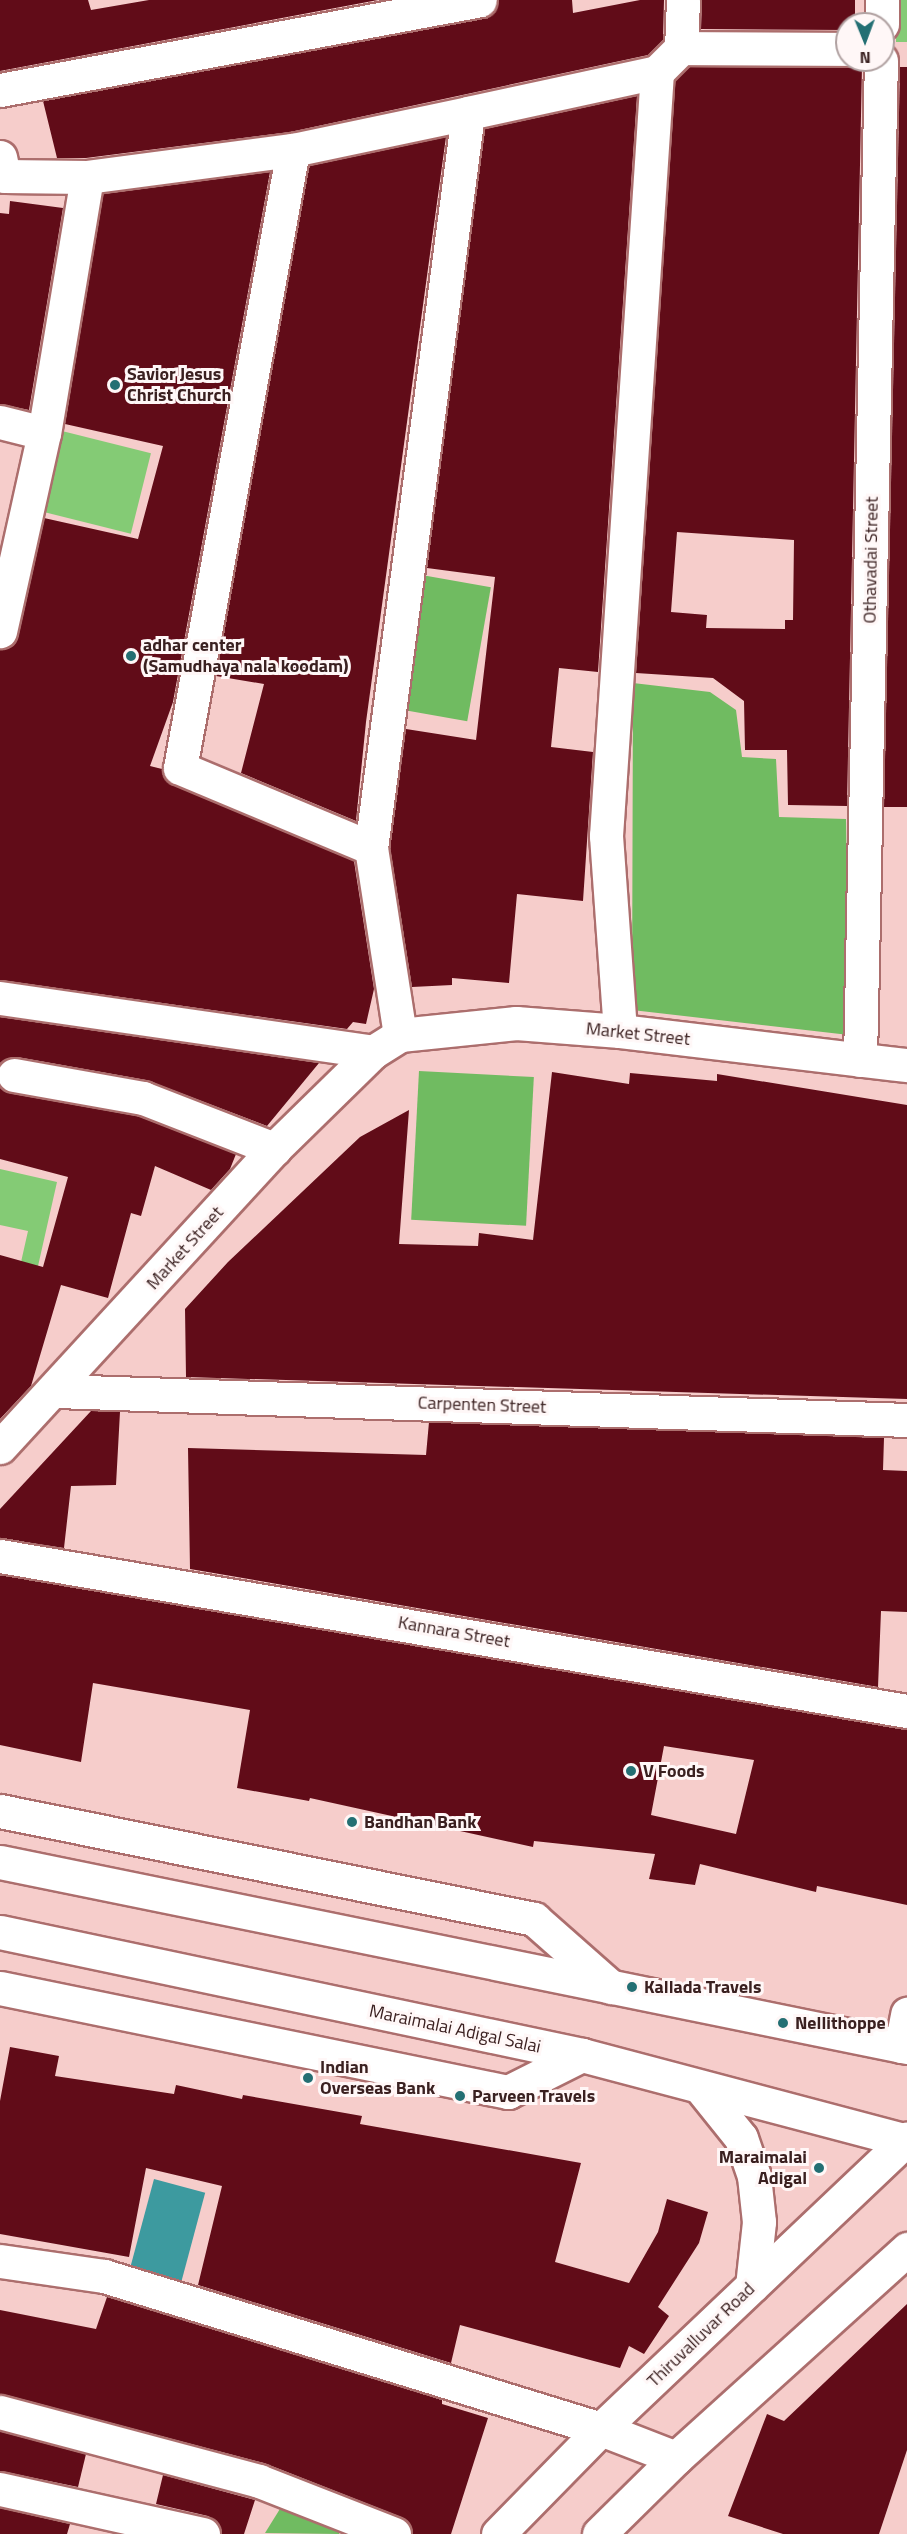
<!DOCTYPE html>
<html>
<head>
<meta charset="utf-8">
<style>
  body { margin:0 }
  #map { position:relative; width:907px; height:2534px; overflow:hidden; background:#f6cdcb; font-family:"Titillium Web",sans-serif }
  div>[style] { position:absolute }
  [style*='--x'] { left:calc(var(--x)*1px); top:calc(var(--y)*1px); width:calc(var(--w)*1px); rotate:calc(var(--a)*1deg) }
  .green>* { inset:0; background:#84cb75; transform-origin:0 0 }
  .forest>* { inset:0; background:#70bb61; transform-origin:0 0 }
  .water>* { inset:0; background:#3d9a9f; transform-origin:0 0 }
  .building>* { inset:0; background:#610c18 }
  .roads { filter:drop-shadow(2px 0 #ac6e6d) drop-shadow(-2px 0 #ac6e6d) drop-shadow(0 2px #ac6e6d) drop-shadow(0 -2px #ac6e6d) }
  .street>* { height:33px; margin:-16.5px; padding:0 16.5px; transform-origin:16.5px; border-radius:16.5px; background:#fff }
  .secondary>* { height:33px; margin:-16.5px; padding:0 16.5px; transform-origin:16.5px; border-radius:16.5px; background:#fff }
  .dots>* { width:16px; height:16px; translate:-50% -50%; box-sizing:border-box; border:3px solid #fff7f7; border-radius:50% }
  span { translate:-50% -50%; white-space:nowrap; text-align:center; line-height:1.15; -webkit-text-stroke:6px #fff7f7; paint-order:stroke }
  .poi-label { font-size:18px; color:#3a2020; font-weight:700 }
  .left { translate:0 -50%; text-align:left }
  .right { translate:-100% -50%; text-align:right }
  .street-label { font-size:18px; color:#3a2020 }
  .north { position:absolute; left:835px; top:12px; width:60px; height:60px; box-sizing:border-box; background:#fff7f7; border:2px solid #b0a1a1; border-radius:50%; rotate:179deg; font-size:16px; font-weight:700; line-height:24px; text-align:center; color:#3a2020 }
  .north::after { content:''; display:block; margin:auto; width:21px; height:27px; background:#246f73; clip-path:polygon(50% 0,100% 100%,50% 72%,0 100%) }
</style>
</head>
<body>
<div id="map">
  <div class="green">
    <div style="left:896px;top:0;width:11px;height:42px"></div>
    <div style="left:50px;top:428px;width:104px;height:83px;rotate:14deg"></div>
    <div style="clip-path:polygon(0 1169px,57px 1182px,36px 1275px,19px 1271px,28px 1231px,0 1225px)"></div>
  </div>
  <div class="forest">
    <div style="left:416px;top:574px;width:76px;height:136px;rotate:10deg"></div>
    <div style="clip-path:polygon(633px 683px,710px 692px,736px 710px,742px 757px,776px 759px,779px 817px,846px 819px,849px 1035px,632px 1010px)"></div>
    <div style="left:419px;top:1071px;width:115px;height:149px;rotate:3deg"></div>
    <div style="clip-path:polygon(283px 2504px,340px 2530px,339px 2534px,265px 2533px)"></div>
  </div>
  <div class="water">
    <div style="left:154px;top:2179px;width:53px;height:101px;rotate:15deg"></div>
  </div>
  <div class="building">
    <div style="clip-path:polygon(0 0,88px 0,91px 10px,149px 0,378px 0,0 71px)"></div>
    <div style="clip-path:polygon(498px 0,572px 0,573px 13px,640px 0,664px 0,663px 40px,648px 55px,290px 132px,86px 158px,57px 158px,43px 101px,483px 18px,493px 14px)"></div>
    <div style="clip-path:polygon(702px 0,855px 0,855px 24px,847px 24px,847px 30px,701px 29px)"></div>
    <div style="clip-path:polygon(evenodd,862px 66px,847px 806px,788px 805px,787px 750px,745px 750px,744px 701px,713px 678px,636px 673px,675px 80px,689px 67px,862px 66px,677px 532px,794px 540px,793px 620px,785px 620px,785px 629px,706px 628px,707px 615px,671px 612px,677px 532px)"></div>
    <div style="clip-path:polygon(900px 67px,907px 67px,907px 807px,884px 807px)"></div>
    <div style="clip-path:polygon(637px 96px,598px 672px,559px 668px,551px 747px,593px 752px,583px 901px,517px 894px,509px 983px,452px 978px,452px 985px,412px 987px,390px 848px,406px 729px,476px 740px,495px 577px,427px 568px,485px 129px)"></div>
    <div style="clip-path:polygon(446px 137px,366px 722px,356px 821px,241px 773px,264px 684px,216px 676px,309px 166px)"></div>
    <div style="clip-path:polygon(270px 172px,173px 702px,150px 766px,162px 769px,166px 780px,173px 785px,354px 861px,374px 989px,366px 1024px,353px 1022px,347px 1029px,0 980px,0 649px,13px 644px,18px 635px,44px 518px,138px 539px,163px 446px,65px 424px,103px 194px)"></div>
    <div style="clip-path:polygon(10px 201px,63px 208px,29px 410px,0 404px,0 213px,9px 214px)"></div>
    <div style="clip-path:polygon(0 1017px,319px 1063px,267px 1126px,146px 1080px,17px 1057px,0 1063px)"></div>
    <div style="clip-path:polygon(552px 1072px,629px 1084px,630px 1073px,717px 1081px,717px 1074px,907px 1105px,907px 1399px,186px 1377px,185px 1309px,228px 1262px,360px 1137px,409px 1110px,399px 1244px,478px 1246px,479px 1233px,533px 1240px)"></div>
    <div style="clip-path:polygon(0 1087px,11px 1093px,138px 1116px,236px 1154px,230px 1169px,211px 1190px,155px 1166px,141px 1216px,131px 1213px,108px 1298px,61px 1285px,31px 1386px,0 1419px,0 1255px,43px 1267px,68px 1177px,0 1159px)"></div>
    <div style="clip-path:polygon(91px 1411px,120px 1412px,116px 1485px,71px 1486px,64px 1548px,0 1538px,0 1509px)"></div>
    <div style="clip-path:polygon(429px 1422px,884px 1438px,883px 1470px,907px 1471px,907px 1612px,881px 1611px,878px 1687px,190px 1569px,188px 1448px,426px 1455px)"></div>
    <div style="clip-path:polygon(evenodd,0 1575px,907px 1729px,907px 1905px,817px 1886px,816px 1892px,700px 1864px,695px 1885px,649px 1879px,655px 1854px,534px 1841px,533px 1847px,310px 1798px,309px 1801px,237px 1788px,250px 1710px,93px 1683px,81px 1762px,0 1745px,0 1575px,664px 1746px,754px 1760px,736px 1834px,651px 1815px,664px 1746px)"></div>
    <div style="clip-path:polygon(10px 2047px,59px 2056px,55px 2076px,174px 2094px,176px 2085px,242px 2099px,243px 2095px,362px 2116px,360px 2124px,581px 2163px,555px 2262px,629px 2283px,658px 2232px,667px 2199px,708px 2212px,699px 2243px,658px 2307px,669px 2316px,644px 2354px,629px 2346px,620px 2368px,460px 2325px,451px 2363px,198px 2285px,222px 2186px,146px 2168px,129px 2257px,0 2234px,0 2101px)"></div>
    <div style="clip-path:polygon(107px 2297px,442px 2400px,442px 2404px,488px 2418px,451px 2534px,412px 2534px,409px 2523px,401px 2517px,264px 2463px,0 2394px,0 2310px,96px 2329px)"></div>
    <div style="clip-path:polygon(907px 2304px,907px 2450px,879px 2534px,783px 2534px,728px 2516px,767px 2414px,784px 2421px)"></div>
    <div style="clip-path:polygon(0 2431px,86px 2454px,78px 2487px,0 2471px)"></div>
    <div style="clip-path:polygon(163px 2475px,255px 2500px,244px 2534px,221px 2534px,216px 2521px,208px 2516px,156px 2504px)"></div>
    <div style="clip-path:polygon(0 2508px,70px 2524px,67px 2534px,0 2534px)"></div>
  </div>
  <div class="roads">
    <div class="street">
      <div style="--x:882;--y:24;--w:24;--a:-90"></div>
      <div style="--x:681;--y:48;--w:48;--a:-87.6"></div>
      <div style="--x:0;--y:90;--w:488;--a:-10.6"></div>
      <div style="--x:293;--y:150;--w:628;--a:100.36"></div>
      <div style="--x:180;--y:768;--w:207;--a:22.7"></div>
      <div style="--x:0;--y:157;--w:19;--a:78"></div>
      <div style="--x:4;--y:176;--w:83;--a:0.7"></div>
      <div style="--x:87;--y:177;--w:260;--a:99.5"></div>
      <div style="--x:44;--y:433;--w:203;--a:102.5"></div>
      <div style="--x:87;--y:177;--w:208;--a:-7.5"></div>
      <div style="--x:293;--y:150;--w:179;--a:-11.9"></div>
      <div style="--x:468;--y:113;--w:193;--a:-12.2"></div>
      <div style="--x:657;--y:72;--w:34;--a:-45"></div>
      <div style="--x:681;--y:48;--w:166;--a:0.3"></div>
      <div style="--x:0;--y:422;--w:45;--a:14"></div>
      <div style="--x:0;--y:998;--w:377;--a:8.2"></div>
      <div style="--x:620;--y:1031;--w:196;--a:-94.1"></div>
      <div style="--x:606;--y:836;--w:766;--a:-86.18"></div>
      <div style="--x:400;--y:1035;--w:189;--a:-98.8"></div>
      <div style="--x:371;--y:848;--w:741;--a:-82.48"></div>
      <div style="--x:860;--y:1060;--w:1000;--a:-88.8"></div>
      <div style="--x:14;--y:1075;--w:131;--a:10.1"></div>
      <div style="--x:143;--y:1098;--w:141;--a:21.3"></div>
      <div style="--x:56;--y:1391;--w:851;--a:1.95"></div>
      <div style="--x:0;--y:1447;--w:405;--a:-47.4"></div>
      <div style="--x:274;--y:1149;--w:139;--a:-44.4"></div>
      <div style="--x:373;--y:1052;--w:32;--a:-32"></div>
      <div style="--x:400;--y:1035;--w:117;--a:-5.9"></div>
      <div style="--x:516;--y:1023;--w:104;--a:4.4"></div>
      <div style="--x:620;--y:1031;--w:289;--a:6.8"></div>
      <div style="--x:0;--y:1556;--w:920;--a:9.7"></div>
      <div style="--x:0;--y:1811;--w:545;--a:11.43"></div>
      <div style="--x:534;--y:1919;--w:103;--a:41.4"></div>
      <div style="--x:0;--y:1988;--w:519;--a:11.57"></div>
      <div style="--x:508;--y:2092;--w:83;--a:-26.6"></div>
      <div style="--x:901;--y:2046;--w:33;--a:-79"></div>
      <div style="--x:0;--y:2261;--w:105;--a:8.2"></div>
      <div style="--x:104;--y:2276;--w:520;--a:17.11"></div>
      <div style="--x:601;--y:2429;--w:80;--a:21.1"></div>
      <div style="--x:0;--y:2412;--w:268;--a:14.9"></div>
      <div style="--x:259;--y:2481;--w:145;--a:21.4"></div>
      <div style="--x:0;--y:2489;--w:208;--a:12.5"></div>
    </div>
    <div class="secondary">
      <div style="--x:0;--y:1862;--w:926;--a:11.53"></div>
      <div style="--x:0;--y:1932;--w:595;--a:11.93"></div>
      <div style="--x:582;--y:2055;--w:336;--a:14.8"></div>
      <div style="--x:700;--y:2087;--w:65;--a:51.2"></div>
      <div style="--x:741;--y:2138;--w:40;--a:71.1"></div>
      <div style="--x:754;--y:2176;--w:46;--a:83.8"></div>
      <div style="--x:759;--y:2222;--w:64;--a:96.2"></div>
      <div style="--x:498;--y:2534;--w:147;--a:-45.6"></div>
      <div style="--x:601;--y:2429;--w:422;--a:-43.5"></div>
      <div style="--x:599;--y:2534;--w:108;--a:-44.6"></div>
      <div style="--x:676;--y:2458;--w:312;--a:-42.1"></div>
    </div>
  </div>
  <div class="dots">
    <div style="left:115px;top:385px;background:#246f73"></div>
    <div style="left:131px;top:656px;background:#246f73"></div>
    <div style="left:631px;top:1771px;background:#246f73"></div>
    <div style="left:352px;top:1822px;background:#246f73"></div>
    <div style="left:632px;top:1987px;background:#246f73"></div>
    <div style="left:783px;top:2023px;background:#246f73"></div>
    <div style="left:308px;top:2078px;background:#246f73"></div>
    <div style="left:460px;top:2096px;background:#246f73"></div>
    <div style="left:819px;top:2168px;background:#246f73"></div>
  </div>
  <div class="poi-label">
    <span class="left" style="left:127px;top:385px">Savior Jesus<br>Christ Church</span>
    <span class="left" style="left:143px;top:656px">adhar center<br>(Samudhaya nala koodam)</span>
    <span class="left" style="left:643px;top:1771px">V Foods</span>
    <span class="left" style="left:364px;top:1822px">Bandhan Bank</span>
    <span class="left" style="left:644px;top:1987px">Kallada Travels</span>
    <span class="left" style="left:795px;top:2023px">Nellithoppe</span>
    <span class="left" style="left:320px;top:2078px">Indian<br>Overseas Bank</span>
    <span class="left" style="left:472px;top:2096px">Parveen Travels</span>
    <span class="right" style="left:807px;top:2168px">Maraimalai<br>Adigal</span>
  </div>
  <div class="street-label">
    <span style="left:871px;top:560px;rotate:-89deg">Othavadai Street</span>
    <span style="left:638px;top:1034px;rotate:6deg">Market Street</span>
    <span style="left:185px;top:1248px;rotate:-48deg">Market Street</span>
    <span style="left:482px;top:1405px;rotate:2deg">Carpenten Street</span>
    <span style="left:454px;top:1632px;rotate:10deg">Kannara Street</span>
    <span style="left:455px;top:2029px;rotate:12deg">Maraimalai Adigal Salai</span>
    <span style="left:701px;top:2335px;rotate:-44deg">Thiruvalluvar Road</span>
  </div>
  <div class="north">N</div>
</div>
</body>
</html>
